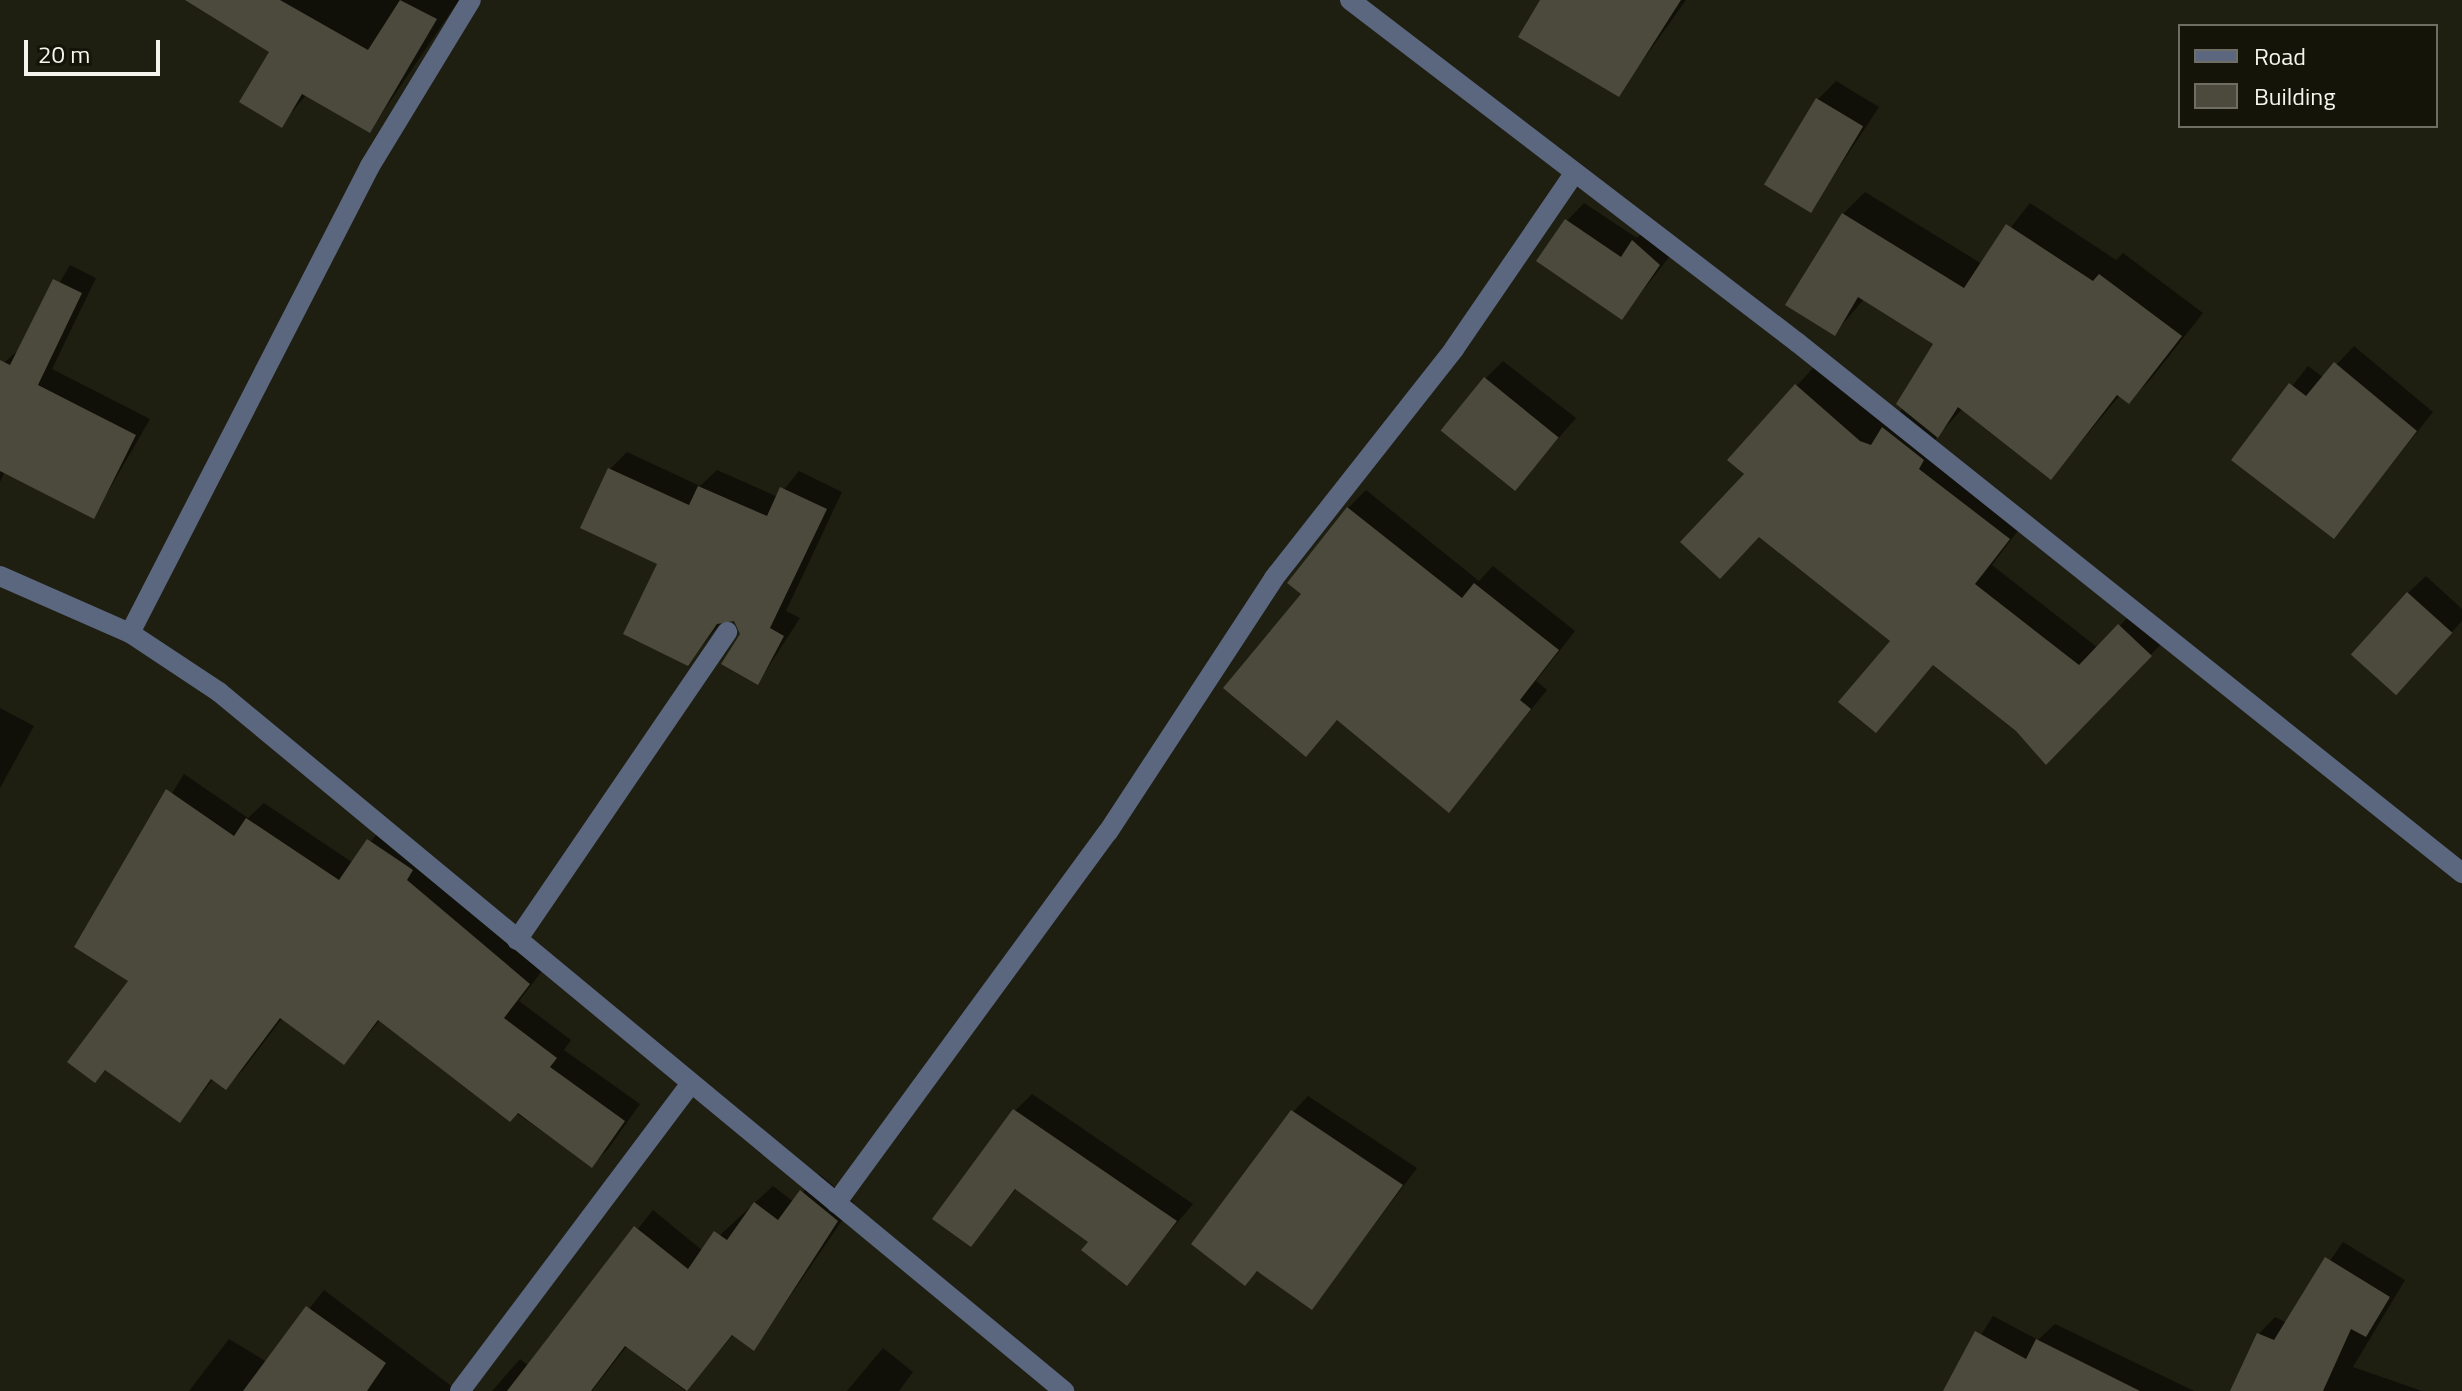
<!DOCTYPE html>
<html>
<head>
<meta charset="utf-8">
<style>
  body { margin:0 }
  #map { position:relative; width:2462px; height:1391px; overflow:hidden; background:#1e1e11; font-family:"Titillium Web",sans-serif }
  div>[style] { position:absolute }
  [style*='--x'] { left:calc(var(--x)*1px); top:calc(var(--y)*1px); width:calc(var(--w)*1px); rotate:calc(var(--a)*1deg) }
  .shadow>* { inset:0; background:#0007 }
  .building>* { inset:0; background:#4b4a3d; transform-origin:0 0 }
  .minor>* { height:20px; margin:-10px; padding:0 10px; transform-origin:10px; border-radius:10px; background:#5b667f }
  span { translate:-50% -50%; white-space:nowrap; text-align:center; line-height:1.15; -webkit-text-stroke:7px #151409; paint-order:stroke }
  .legend { position:absolute; left:2178px; top:24px; width:260px; height:104px; box-sizing:border-box; background:#151409; border:2px solid #6f6e64; margin:0; padding:10px 14px; list-style:none; font-size:24px; color:#f5f5ed }
  .legend li { display:flex; align-items:center; gap:16px; height:40px }
  .legend b { width:40px; border:2px solid #6f6e64 }
  .scale { position:absolute; left:24px; top:40px; width:136px; height:36px; box-sizing:border-box; border:4px solid #f5f5ed; border-top:0; padding-left:10px; font-size:24px; line-height:28px; white-space:nowrap; color:#f5f5ed; -webkit-text-stroke:6px #151409; paint-order:stroke }
</style>
</head>
<body>
<div id="map">
  <div class="shadow">
    <div style="clip-path:polygon(189px 0,459px 0,370px 131px,307px 94px,281px 125px,272px 52px)"></div>
    <div style="clip-path:polygon(1543px 0,1686px 0,1618px 95px)"></div>
    <div style="clip-path:polygon(1836px 81px,1879px 107px,1811px 210px,1818px 99px)"></div>
    <div style="clip-path:polygon(1865px 192px,1982px 264px,2030px 203px,2116px 260px,2123px 253px,2203px 313px,2150px 380px,2128px 402px,2120px 395px,2051px 478px,1963px 408px,1936px 438px,1936px 450px,2026px 520px,1992px 565px,2098px 648px,2138px 607px,2168px 637px,2064px 745px,2017px 729px,1934px 664px,1876px 730px,1893px 640px,1730px 459px,1814px 367px,1886px 425px,1903px 408px,1936px 343px,1864px 299px,1834px 334px,1843px 214px)"></div>
    <div style="clip-path:polygon(1584px 203px,1637px 238px,1651px 224px,1677px 247px,1622px 317px,1567px 221px)"></div>
    <div style="clip-path:polygon(70px 265px,96px 278px,52px 369px,150px 419px,94px 516px,5px 471px,0 482px,0 366px,21px 348px)"></div>
    <div style="clip-path:polygon(2354px 346px,2433px 412px,2334px 537px,2234px 460px,2308px 366px,2324px 378px)"></div>
    <div style="clip-path:polygon(1503px 361px,1576px 418px,1515px 488px,1485px 379px)"></div>
    <div style="clip-path:polygon(627px 452px,700px 486px,717px 470px,778px 497px,799px 471px,842px 492px,786px 611px,800px 618px,758px 683px,735px 619px,722px 621px,688px 664px,660px 563px,582px 527px,610px 469px)"></div>
    <div style="clip-path:polygon(1366px 490px,1479px 581px,1493px 566px,1575px 631px,1536px 681px,1547px 690px,1449px 810px,1338px 719px,1306px 754px,1304px 594px,1348px 508px)"></div>
    <div style="clip-path:polygon(2426px 576px,2462px 609px,2462px 621px,2412px 675px,2408px 593px)"></div>
    <div style="clip-path:polygon(0 708px,34px 726px,0 788px)"></div>
    <div style="clip-path:polygon(184px 774px,248px 818px,264px 803px,353px 863px,385px 824px,545px 967px,519px 1001px,571px 1040px,564px 1050px,640px 1104px,608px 1149px,592px 1165px,380px 1020px,344px 1063px,283px 1017px,242px 1071px,226px 1087px,214px 1078px,180px 1121px,107px 1068px,95px 1080px,130px 980px,77px 946px)"></div>
    <div style="clip-path:polygon(1032px 1094px,1193px 1204px,1126px 1283px,1091px 1241px,1017px 1188px,971px 1244px,1015px 1111px)"></div>
    <div style="clip-path:polygon(1308px 1096px,1417px 1168px,1312px 1308px,1259px 1270px,1245px 1283px,1293px 1112px)"></div>
    <div style="clip-path:polygon(819px 1174px,854px 1203px,754px 1349px,734px 1334px,685px 1391px,627px 1346px,592px 1391px,492px 1391px,520px 1359px,529px 1366px,653px 1210px,703px 1251px,773px 1186px,794px 1202px)"></div>
    <div style="clip-path:polygon(2343px 1242px,2405px 1280px,2353px 1367px,2422px 1391px,2232px 1391px,2259px 1334px,2275px 1317px,2287px 1323px)"></div>
    <div style="clip-path:polygon(324px 1290px,458px 1391px,189px 1391px,229px 1339px,267px 1362px)"></div>
    <div style="clip-path:polygon(1993px 1316px,2038px 1340px,2055px 1324px,2194px 1391px,1945px 1391px)"></div>
    <div style="clip-path:polygon(883px 1348px,913px 1372px,899px 1391px,847px 1391px)"></div>
  </div>
  <div class="building">
    <div style="clip-path:polygon(185px 0,280px 0,368px 50px,400px 0,437px 19px,370px 133px,302px 94px,282px 128px,239px 102px,269px 52px)"></div>
    <div style="clip-path:polygon(1540px 0,1681px 0,1619px 97px,1518px 37px)"></div>
    <div style="left:1816px;top:98px;width:55px;height:101px;rotate:31deg"></div>
    <div style="clip-path:polygon(1842px 213px,1964px 288px,2006px 224px,2093px 281px,2099px 274px,2182px 336px,2129px 404px,2117px 395px,2051px 480px,1958px 407px,1938px 438px,1896px 404px,1933px 344px,1858px 297px,1835px 336px,1785px 305px)"></div>
    <div style="clip-path:polygon(1565px 219px,1621px 257px,1632px 240px,1660px 265px,1622px 320px,1536px 261px)"></div>
    <div style="clip-path:polygon(53px 279px,82px 293px,38px 385px,136px 435px,94px 519px,0 471px,0 360px,10px 365px)"></div>
    <div style="clip-path:polygon(2334px 362px,2417px 431px,2334px 539px,2231px 460px,2289px 383px,2306px 396px)"></div>
    <div style="left:1484px;top:377px;width:96px;height:69px;rotate:39deg"></div>
    <div style="clip-path:polygon(1795px 384px,1860px 441px,1871px 445px,1882px 427px,1924px 460px,1919px 469px,2010px 539px,1975px 584px,2079px 665px,2118px 624px,2152px 656px,2046px 765px,2016px 731px,1933px 665px,1876px 733px,1838px 702px,1890px 641px,1759px 537px,1720px 579px,1680px 542px,1744px 474px,1727px 460px)"></div>
    <div style="clip-path:polygon(608px 468px,689px 505px,698px 486px,767px 516px,780px 487px,827px 509px,770px 628px,784px 636px,758px 685px,721px 664px,740px 634px,734px 621px,717px 624px,688px 666px,623px 634px,657px 564px,580px 528px)"></div>
    <div style="clip-path:polygon(1347px 507px,1462px 598px,1474px 583px,1559px 650px,1520px 700px,1531px 709px,1449px 813px,1337px 720px,1306px 757px,1223px 688px,1301px 594px,1287px 583px)"></div>
    <div style="left:2407px;top:592px;width:61px;height:84px;rotate:42deg"></div>
    <div style="clip-path:polygon(166px 789px,234px 836px,246px 818px,339px 880px,367px 839px,413px 870px,407px 880px,530px 984px,504px 1018px,557px 1058px,550px 1067px,625px 1121px,592px 1168px,518px 1113px,510px 1122px,378px 1020px,344px 1065px,280px 1018px,226px 1090px,211px 1079px,180px 1123px,105px 1070px,95px 1083px,67px 1062px,128px 981px,74px 947px)"></div>
    <div style="clip-path:polygon(1013px 1109px,1177px 1221px,1127px 1286px,1081px 1250px,1088px 1242px,1015px 1189px,971px 1247px,932px 1219px)"></div>
    <div style="clip-path:polygon(1291px 1110px,1403px 1185px,1312px 1310px,1257px 1271px,1245px 1286px,1191px 1244px)"></div>
    <div style="clip-path:polygon(800px 1190px,838px 1221px,754px 1351px,732px 1335px,687px 1391px,625px 1346px,591px 1391px,507px 1391px,634px 1226px,688px 1269px,714px 1231px,727px 1240px,754px 1202px,778px 1220px)"></div>
    <div style="clip-path:polygon(2325px 1257px,2390px 1297px,2366px 1337px,2351px 1329px,2323px 1391px,2230px 1391px,2257px 1333px,2274px 1340px)"></div>
    <div style="clip-path:polygon(306px 1306px,386px 1363px,367px 1391px,243px 1391px)"></div>
    <div style="clip-path:polygon(1975px 1331px,2026px 1359px,2036px 1339px,2140px 1391px,1943px 1391px)"></div>
  </div>
  <div class="minor">
    <div style="--x:1350;--y:0;--w:564;--a:37.44"></div>
    <div style="--x:1798;--y:343;--w:850;--a:38.6"></div>
    <div style="--x:0;--y:576;--w:142;--a:23.7"></div>
    <div style="--x:130;--y:633;--w:107;--a:33.5"></div>
    <div style="--x:219;--y:692;--w:1097;--a:39.6"></div>
    <div style="--x:130;--y:633;--w:525;--a:-62.8"></div>
    <div style="--x:370;--y:166;--w:194;--a:-58.7"></div>
    <div style="--x:517;--y:940;--w:373;--a:-55.7"></div>
    <div style="--x:836;--y:1203;--w:460;--a:-53.8"></div>
    <div style="--x:1108;--y:832;--w:303;--a:-56.8"></div>
    <div style="--x:1274;--y:578;--w:291;--a:-51.8"></div>
    <div style="--x:1454;--y:349;--w:214;--a:-55.6"></div>
    <div style="--x:460;--y:1391;--w:385;--a:-53.1"></div>
  </div>
  <ul class="legend">
  <li><b style="height:10px;background:#5b667f"></b>Road</li>
  <li><b style="height:22px;background:#4b4a3d"></b>Building</li>
  </ul>
  <div class="scale">20 m</div>
</div>
</body>
</html>
